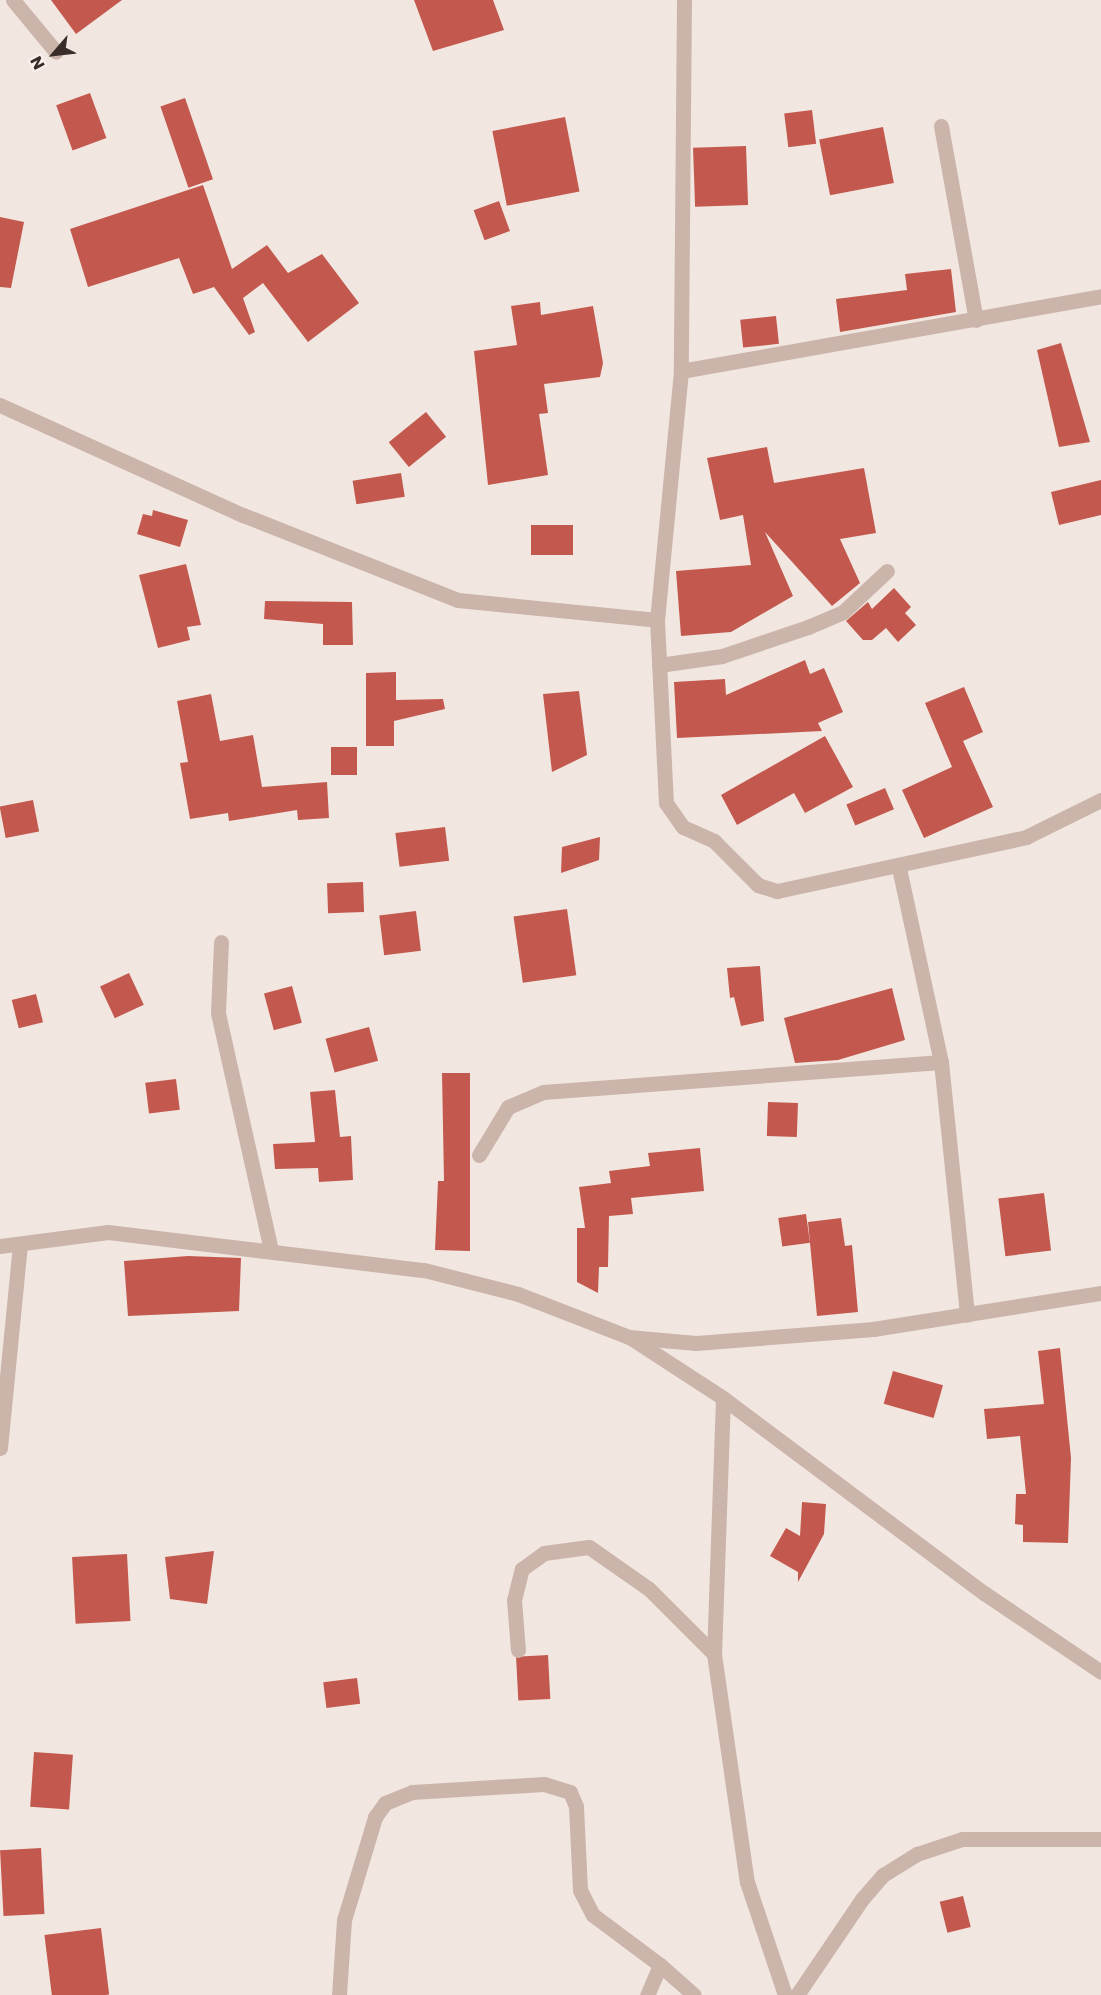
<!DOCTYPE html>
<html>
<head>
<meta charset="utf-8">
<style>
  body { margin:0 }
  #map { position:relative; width:1101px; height:1995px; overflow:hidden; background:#f2e7e0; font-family:Poppins,sans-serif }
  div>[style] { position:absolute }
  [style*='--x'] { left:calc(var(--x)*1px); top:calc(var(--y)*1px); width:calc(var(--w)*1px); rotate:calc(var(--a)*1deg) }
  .building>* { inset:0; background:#c3594e; transform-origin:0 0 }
  .minor>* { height:15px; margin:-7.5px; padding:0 7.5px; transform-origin:7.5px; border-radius:7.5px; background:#cbb5ab }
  span { translate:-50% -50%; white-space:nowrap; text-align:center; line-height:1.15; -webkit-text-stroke:5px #faf2ec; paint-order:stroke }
  .north { position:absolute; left:24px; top:24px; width:60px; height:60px; -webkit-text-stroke:4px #faf2ec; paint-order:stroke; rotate:242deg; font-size:16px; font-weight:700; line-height:24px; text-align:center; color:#392d2a }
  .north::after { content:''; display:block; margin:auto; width:21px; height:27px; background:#392d2a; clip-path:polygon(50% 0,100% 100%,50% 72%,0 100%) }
</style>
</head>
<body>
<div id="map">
  <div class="building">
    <div style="clip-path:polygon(51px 0,122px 0,76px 34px)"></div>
    <div style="clip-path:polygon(414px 0,493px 0,504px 30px,433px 51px)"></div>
    <div style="left:90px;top:93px;width:48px;height:36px;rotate:70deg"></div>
    <div style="left:185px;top:98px;width:86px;height:26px;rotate:71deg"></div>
    <div style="left:812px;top:110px;width:34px;height:28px;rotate:83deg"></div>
    <div style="left:565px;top:117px;width:76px;height:74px;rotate:79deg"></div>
    <div style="left:883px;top:127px;width:57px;height:65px;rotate:79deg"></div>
    <div style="left:746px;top:146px;width:59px;height:53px;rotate:88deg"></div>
    <div style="clip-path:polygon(203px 185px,232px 269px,267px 245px,288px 273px,322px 254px,359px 303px,308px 342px,263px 283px,243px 298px,255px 332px,249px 335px,214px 287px,193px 294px,179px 258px,88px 287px,70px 229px)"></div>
    <div style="left:499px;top:201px;width:32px;height:27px;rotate:70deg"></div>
    <div style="clip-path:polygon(0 217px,24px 222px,11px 288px,0 287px)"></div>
    <div style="clip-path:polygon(951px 269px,956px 312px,840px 332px,836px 299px,907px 290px,905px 274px)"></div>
    <div style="clip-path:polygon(540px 302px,541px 315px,593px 306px,603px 363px,600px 377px,544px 384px,548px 413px,539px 414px,548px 475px,488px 485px,474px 351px,517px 345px,511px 306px)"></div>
    <div style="left:776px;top:316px;width:28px;height:36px;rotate:84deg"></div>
    <div style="clip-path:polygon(1061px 343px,1090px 442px,1059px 447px,1037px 350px)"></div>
    <div style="left:426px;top:412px;width:32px;height:48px;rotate:51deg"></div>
    <div style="clip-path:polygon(767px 447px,774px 483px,864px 468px,876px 533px,840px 539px,860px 583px,832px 606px,765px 532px,793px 596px,731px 632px,681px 636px,676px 571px,751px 565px,743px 515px,720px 520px,707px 458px)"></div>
    <div style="left:401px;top:473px;width:24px;height:49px;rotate:81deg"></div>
    <div style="clip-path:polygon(1101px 480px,1101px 515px,1059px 525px,1051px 492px)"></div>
    <div style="clip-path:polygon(153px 510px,188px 520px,180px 547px,137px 534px,143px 514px,152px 516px)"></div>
    <div style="left:531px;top:525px;width:42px;height:30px"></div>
    <div style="clip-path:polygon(186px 564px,201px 625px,187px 627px,190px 640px,158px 648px,139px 575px)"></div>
    <div style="clip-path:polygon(894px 588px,911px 607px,905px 613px,916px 625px,898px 642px,886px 628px,872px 640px,863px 640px,846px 621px,868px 602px,872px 609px)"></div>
    <div style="clip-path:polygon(265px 601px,352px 602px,353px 645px,323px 645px,323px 624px,264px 619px)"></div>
    <div style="clip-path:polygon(805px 660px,810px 674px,824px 668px,843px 712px,818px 723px,822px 731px,677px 738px,674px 682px,725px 679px,726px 695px)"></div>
    <div style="clip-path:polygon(396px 672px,396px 700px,443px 699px,445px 709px,394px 721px,394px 746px,366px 746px,366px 673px)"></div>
    <div style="clip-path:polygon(964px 687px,983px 732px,963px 741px,993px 807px,924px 838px,902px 790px,952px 767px,925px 703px)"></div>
    <div style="clip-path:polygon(579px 691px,587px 755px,552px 772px,543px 694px)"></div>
    <div style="clip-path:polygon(211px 694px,220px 741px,253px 735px,262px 787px,327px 782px,329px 818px,298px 820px,297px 810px,229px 821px,228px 813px,190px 819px,180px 763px,188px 762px,177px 701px)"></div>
    <div style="clip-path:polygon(825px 736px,853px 787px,805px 813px,794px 793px,737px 825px,721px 795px)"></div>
    <div style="left:331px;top:747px;width:26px;height:28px"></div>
    <div style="left:885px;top:788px;width:23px;height:42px;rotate:67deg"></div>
    <div style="left:33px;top:800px;width:32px;height:34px;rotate:79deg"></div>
    <div style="left:445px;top:827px;width:34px;height:50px;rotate:83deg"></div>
    <div style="clip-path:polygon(600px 837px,599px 860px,561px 873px,562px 847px)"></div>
    <div style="left:363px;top:882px;width:30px;height:36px;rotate:88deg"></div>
    <div style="left:567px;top:909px;width:67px;height:54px;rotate:82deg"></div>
    <div style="left:416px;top:911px;width:40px;height:37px;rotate:83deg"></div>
    <div style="clip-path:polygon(760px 966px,764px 1021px,741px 1026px,734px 997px,730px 998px,727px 968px)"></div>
    <div style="left:129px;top:973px;width:35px;height:32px;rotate:65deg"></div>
    <div style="left:292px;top:986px;width:38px;height:29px;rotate:75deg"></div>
    <div style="clip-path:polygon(892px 988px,905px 1040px,838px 1060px,795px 1063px,784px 1018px)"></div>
    <div style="left:36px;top:994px;width:29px;height:25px;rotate:76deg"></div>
    <div style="left:369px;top:1027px;width:35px;height:45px;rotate:75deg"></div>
    <div style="clip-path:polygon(442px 1073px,470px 1073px,470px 1251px,435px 1250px,438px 1181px,444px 1181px)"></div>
    <div style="left:176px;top:1079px;width:31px;height:31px;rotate:83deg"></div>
    <div style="clip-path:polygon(335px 1090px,340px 1137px,351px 1136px,353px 1180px,319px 1182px,318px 1168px,275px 1169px,273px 1144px,315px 1142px,310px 1092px)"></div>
    <div style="left:768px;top:1102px;width:30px;height:34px;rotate:2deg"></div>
    <div style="clip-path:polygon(700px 1148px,704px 1191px,631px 1198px,633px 1214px,609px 1216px,608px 1267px,599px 1267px,598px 1293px,577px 1282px,577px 1228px,585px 1228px,579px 1187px,611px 1183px,609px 1171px,650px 1166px,648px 1153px)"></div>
    <div style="left:1044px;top:1193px;width:58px;height:46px;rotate:83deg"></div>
    <div style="left:806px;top:1214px;width:29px;height:28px;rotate:82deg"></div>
    <div style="clip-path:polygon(841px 1218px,845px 1246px,852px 1245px,858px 1312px,817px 1316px,808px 1222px)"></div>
    <div style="clip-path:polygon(188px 1256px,241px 1258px,239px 1311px,128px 1316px,124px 1261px)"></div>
    <div style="clip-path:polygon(1060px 1348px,1071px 1458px,1068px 1543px,1023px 1542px,1023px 1525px,1015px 1524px,1016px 1494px,1026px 1494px,1020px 1436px,987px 1439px,984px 1409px,1044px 1404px,1038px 1351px)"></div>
    <div style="left:893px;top:1371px;width:52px;height:34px;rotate:16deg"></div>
    <div style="clip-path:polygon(802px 1502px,826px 1504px,824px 1534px,798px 1582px,798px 1572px,770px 1556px,786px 1528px,800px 1536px)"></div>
    <div style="clip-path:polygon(214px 1551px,207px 1604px,170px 1599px,165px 1557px)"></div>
    <div style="left:127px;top:1554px;width:67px;height:55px;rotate:87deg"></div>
    <div style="left:548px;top:1655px;width:44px;height:32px;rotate:87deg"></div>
    <div style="left:357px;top:1678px;width:26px;height:34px;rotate:83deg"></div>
    <div style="left:34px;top:1752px;width:39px;height:55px;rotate:4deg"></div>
    <div style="left:41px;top:1848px;width:66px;height:41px;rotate:87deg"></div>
    <div style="left:963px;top:1896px;width:32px;height:24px;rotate:76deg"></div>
    <div style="left:101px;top:1928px;width:67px;height:57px;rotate:83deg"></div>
  </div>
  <div class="minor">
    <div style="--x:13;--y:0;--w:67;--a:50.4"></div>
    <div style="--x:684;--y:0;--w:371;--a:90.5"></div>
    <div style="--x:681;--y:371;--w:250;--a:95.5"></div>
    <div style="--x:657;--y:620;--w:183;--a:87.2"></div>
    <div style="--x:666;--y:803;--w:29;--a:55"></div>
    <div style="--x:683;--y:827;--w:34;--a:24"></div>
    <div style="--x:714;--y:841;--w:62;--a:45"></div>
    <div style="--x:758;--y:885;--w:20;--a:18"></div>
    <div style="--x:777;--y:891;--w:255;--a:-12.2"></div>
    <div style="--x:1026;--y:837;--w:84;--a:-26.3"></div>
    <div style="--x:941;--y:126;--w:197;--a:79.8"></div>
    <div style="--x:681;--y:371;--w:427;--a:-10.1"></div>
    <div style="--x:0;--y:405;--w:267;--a:24.4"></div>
    <div style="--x:243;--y:515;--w:231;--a:21.6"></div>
    <div style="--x:458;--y:600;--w:200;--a:5.7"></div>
    <div style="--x:659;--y:665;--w:64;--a:-8.1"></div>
    <div style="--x:722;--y:656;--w:91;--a:-18.6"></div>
    <div style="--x:808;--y:627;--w:38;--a:-23"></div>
    <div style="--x:843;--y:612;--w:60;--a:-43"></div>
    <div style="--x:899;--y:868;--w:198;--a:77.8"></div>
    <div style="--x:941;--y:1062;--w:254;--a:84.1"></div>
    <div style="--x:221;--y:942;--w:71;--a:92.4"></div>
    <div style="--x:218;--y:1013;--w:243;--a:77.4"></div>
    <div style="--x:479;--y:1155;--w:56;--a:-58.9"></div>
    <div style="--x:508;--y:1107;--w:38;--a:-23"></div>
    <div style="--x:543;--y:1092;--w:399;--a:-4.3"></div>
    <div style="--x:0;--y:1246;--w:109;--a:-7.4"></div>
    <div style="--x:108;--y:1232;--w:318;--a:6.9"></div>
    <div style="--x:424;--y:1270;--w:97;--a:14.3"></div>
    <div style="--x:518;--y:1294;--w:119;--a:21.2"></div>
    <div style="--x:629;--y:1337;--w:67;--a:5.1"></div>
    <div style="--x:696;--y:1343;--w:178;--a:-4.5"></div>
    <div style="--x:873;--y:1329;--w:231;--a:-9"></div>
    <div style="--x:631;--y:1338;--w:110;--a:33.1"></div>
    <div style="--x:723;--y:1398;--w:326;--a:36.8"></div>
    <div style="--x:984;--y:1593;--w:141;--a:34"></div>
    <div style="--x:723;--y:1398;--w:256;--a:92"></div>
    <div style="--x:714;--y:1654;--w:230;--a:81.8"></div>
    <div style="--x:747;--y:1882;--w:119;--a:71.4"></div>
    <div style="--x:0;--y:1448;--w:205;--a:-84.4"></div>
    <div style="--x:518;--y:1650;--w:50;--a:-94.6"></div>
    <div style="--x:514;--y:1600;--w:32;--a:-76"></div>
    <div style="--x:522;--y:1569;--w:27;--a:-36"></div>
    <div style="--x:544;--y:1553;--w:45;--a:-7.6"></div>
    <div style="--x:589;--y:1547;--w:73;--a:35"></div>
    <div style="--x:649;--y:1589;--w:92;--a:45"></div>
    <div style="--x:660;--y:1965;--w:45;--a:41.4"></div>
    <div style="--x:339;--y:1995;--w:75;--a:-86.2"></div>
    <div style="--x:344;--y:1920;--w:108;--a:-73.2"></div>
    <div style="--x:375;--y:1817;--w:17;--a:-54"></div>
    <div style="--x:385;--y:1803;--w:29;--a:-22"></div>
    <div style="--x:412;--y:1792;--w:132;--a:-3.5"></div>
    <div style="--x:544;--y:1784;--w:27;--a:17"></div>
    <div style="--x:570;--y:1792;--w:15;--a:67"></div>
    <div style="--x:576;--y:1806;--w:84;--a:87.3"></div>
    <div style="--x:580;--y:1890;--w:28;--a:63"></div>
    <div style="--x:593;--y:1915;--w:84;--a:36.7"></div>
    <div style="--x:660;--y:1965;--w:33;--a:113"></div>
    <div style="--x:797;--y:1995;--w:116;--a:-55.9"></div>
    <div style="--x:862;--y:1899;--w:32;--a:-49"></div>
    <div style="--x:883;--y:1875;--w:40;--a:-32"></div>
    <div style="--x:917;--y:1854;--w:47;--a:-18.4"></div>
    <div style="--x:962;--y:1839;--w:139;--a:0"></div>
  </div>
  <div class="north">N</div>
</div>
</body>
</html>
